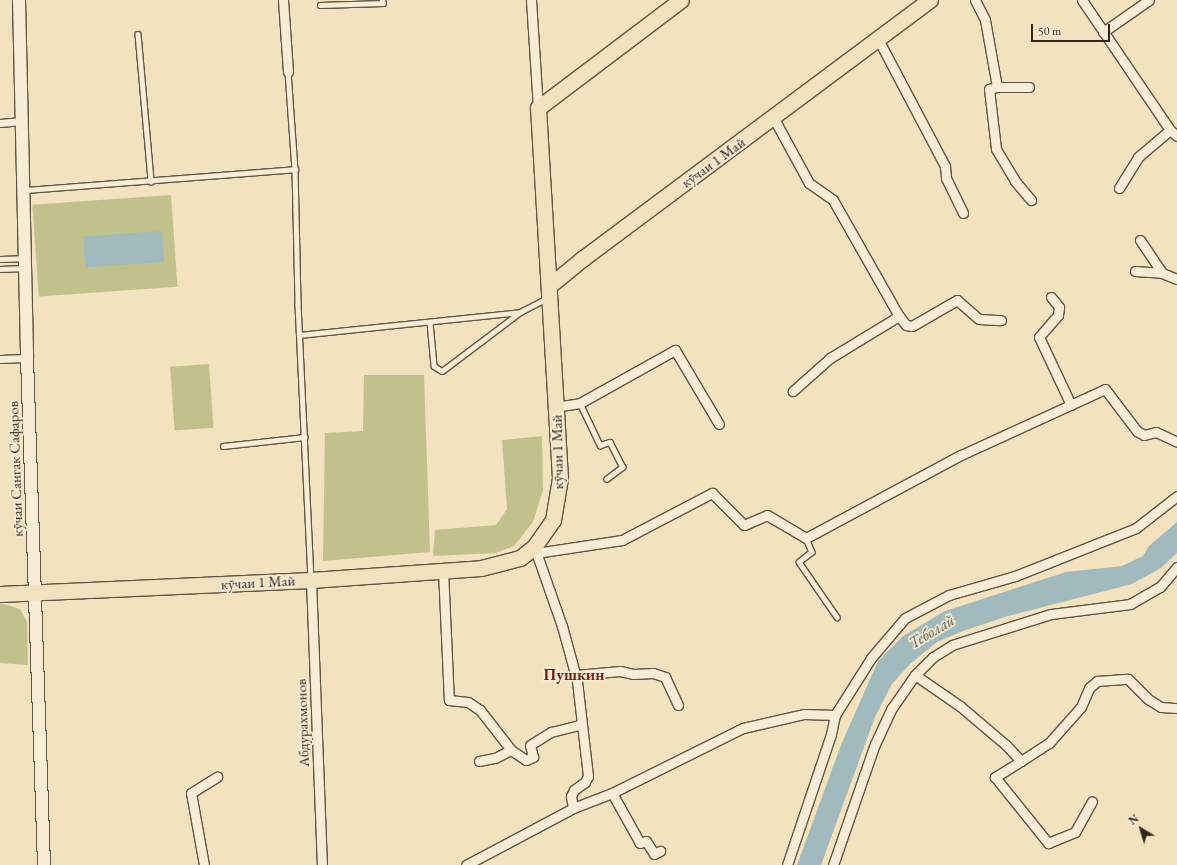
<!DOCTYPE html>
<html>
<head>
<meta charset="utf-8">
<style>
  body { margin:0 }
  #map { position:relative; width:1177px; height:865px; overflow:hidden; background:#f2e2be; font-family:"EB Garamond",serif }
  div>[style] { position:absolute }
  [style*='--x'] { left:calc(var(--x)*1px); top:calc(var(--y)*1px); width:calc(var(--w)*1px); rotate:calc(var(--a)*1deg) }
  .green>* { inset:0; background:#c2c18c; transform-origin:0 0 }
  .water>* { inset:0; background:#a1babd; transform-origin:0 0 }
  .roads { filter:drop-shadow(1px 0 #605645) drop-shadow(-1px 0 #605645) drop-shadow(0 1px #605645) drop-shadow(0 -1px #605645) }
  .service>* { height:4.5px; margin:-2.25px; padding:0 2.25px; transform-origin:2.25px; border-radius:2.25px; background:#f7ecd5 }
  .pedestrian>* { height:7px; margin:-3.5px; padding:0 3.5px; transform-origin:3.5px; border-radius:3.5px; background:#f7ecd5 }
  .minor>* { height:9px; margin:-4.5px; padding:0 4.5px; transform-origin:4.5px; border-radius:4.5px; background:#f7ecd5 }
  .tertiary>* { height:12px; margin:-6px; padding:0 6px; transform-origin:6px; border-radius:6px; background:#f7ecd5 }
  .primary>* { height:15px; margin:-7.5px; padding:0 7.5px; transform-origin:7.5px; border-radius:7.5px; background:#f2e2be }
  span { translate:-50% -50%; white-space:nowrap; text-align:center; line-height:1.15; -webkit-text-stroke:3.5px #f7ecd5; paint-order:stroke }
  .street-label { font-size:15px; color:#30271d }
  .water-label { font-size:16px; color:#52534d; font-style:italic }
  .neighbourhood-label { font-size:16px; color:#7a1f14; font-weight:700 }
  .north { position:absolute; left:1121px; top:809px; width:40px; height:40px; -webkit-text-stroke:3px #f7ecd5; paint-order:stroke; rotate:322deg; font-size:11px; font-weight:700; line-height:16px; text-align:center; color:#30271d }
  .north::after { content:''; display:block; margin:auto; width:14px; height:18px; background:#30271d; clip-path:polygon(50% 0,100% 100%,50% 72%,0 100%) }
  .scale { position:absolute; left:1031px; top:24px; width:79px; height:18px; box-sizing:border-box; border:2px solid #30271d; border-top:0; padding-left:5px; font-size:12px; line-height:14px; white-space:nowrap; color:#30271d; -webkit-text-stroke:3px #f7ecd5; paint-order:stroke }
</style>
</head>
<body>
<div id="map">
  <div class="green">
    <div style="left:171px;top:195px;width:92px;height:139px;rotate:86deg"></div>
    <div style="left:209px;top:364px;width:64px;height:39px;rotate:86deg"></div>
    <div style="clip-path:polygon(364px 375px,424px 375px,430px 552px,323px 561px,325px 433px,363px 431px)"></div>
    <div style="clip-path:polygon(542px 436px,543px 490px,533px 522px,514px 546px,496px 553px,433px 556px,435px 530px,496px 525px,507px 509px,502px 440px)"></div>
    <div style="clip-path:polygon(0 603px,20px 609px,27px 622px,28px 665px,0 663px)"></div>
  </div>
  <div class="water">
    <div style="left:162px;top:231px;width:31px;height:79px;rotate:86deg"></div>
    <div style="clip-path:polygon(1177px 522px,1177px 553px,1161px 568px,1132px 584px,1008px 616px,963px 631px,937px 642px,910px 664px,892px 684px,875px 717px,821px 865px,797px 865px,841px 745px,878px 661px,903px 636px,945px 611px,1066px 572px,1122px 566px,1143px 556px,1149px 546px)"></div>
  </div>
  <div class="roads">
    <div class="service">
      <div style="--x:320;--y:5;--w:63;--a:-1.8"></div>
      <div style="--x:383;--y:3;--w:3;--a:-108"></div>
      <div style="--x:138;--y:34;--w:148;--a:84.9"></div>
      <div style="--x:288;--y:72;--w:97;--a:85.9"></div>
      <div style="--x:295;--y:169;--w:135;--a:88.7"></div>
      <div style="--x:298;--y:304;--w:274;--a:87.3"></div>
      <div style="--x:25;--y:190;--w:271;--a:-4.4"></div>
      <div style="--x:0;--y:259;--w:24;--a:-2"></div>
      <div style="--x:0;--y:269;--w:25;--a:-2"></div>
      <div style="--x:430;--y:322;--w:44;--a:84.8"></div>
      <div style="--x:434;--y:366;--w:9;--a:32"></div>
      <div style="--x:442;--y:371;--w:96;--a:-37"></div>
      <div style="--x:299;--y:335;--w:222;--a:-5.9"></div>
      <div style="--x:520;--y:312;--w:30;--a:-27"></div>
      <div style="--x:580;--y:403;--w:47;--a:64.5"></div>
      <div style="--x:600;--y:445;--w:10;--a:-17"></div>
      <div style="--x:610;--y:442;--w:28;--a:63"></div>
      <div style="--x:623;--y:467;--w:20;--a:143"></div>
      <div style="--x:223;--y:446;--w:82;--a:-6.3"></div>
      <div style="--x:806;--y:538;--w:15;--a:67"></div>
      <div style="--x:812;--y:552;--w:16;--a:142"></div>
      <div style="--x:799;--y:562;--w:67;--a:55.4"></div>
    </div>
    <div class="pedestrian">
      <div style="--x:0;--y:123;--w:22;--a:-5"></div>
      <div style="--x:0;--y:359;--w:27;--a:-2"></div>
    </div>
    <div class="minor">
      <div style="--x:283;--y:0;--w:72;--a:86"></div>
      <div style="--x:531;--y:0;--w:108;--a:86.3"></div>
      <div style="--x:975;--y:0;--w:22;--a:63"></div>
      <div style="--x:985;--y:20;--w:68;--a:79.8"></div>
      <div style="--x:997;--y:87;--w:8;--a:166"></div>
      <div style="--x:989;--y:89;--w:60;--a:83.3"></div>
      <div style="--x:996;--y:149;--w:37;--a:59"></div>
      <div style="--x:1015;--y:181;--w:25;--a:50"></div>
      <div style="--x:1082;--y:0;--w:157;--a:55.9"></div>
      <div style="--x:1170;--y:130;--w:9;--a:41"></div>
      <div style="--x:1103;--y:32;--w:56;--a:-34.8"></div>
      <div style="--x:878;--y:39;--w:144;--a:62.2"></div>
      <div style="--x:945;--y:166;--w:12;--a:85"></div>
      <div style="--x:946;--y:178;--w:39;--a:64"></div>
      <div style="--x:997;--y:87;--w:32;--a:0"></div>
      <div style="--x:773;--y:117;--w:75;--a:61.4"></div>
      <div style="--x:809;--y:183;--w:29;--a:35"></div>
      <div style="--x:833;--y:200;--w:133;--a:60.4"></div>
      <div style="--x:899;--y:316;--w:81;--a:148.7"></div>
      <div style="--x:830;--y:358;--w:50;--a:138.3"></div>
      <div style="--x:1119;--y:188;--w:36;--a:-58"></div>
      <div style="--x:1138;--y:157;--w:42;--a:-40.2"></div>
      <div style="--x:1140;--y:240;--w:40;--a:56"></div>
      <div style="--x:1135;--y:271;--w:27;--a:4"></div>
      <div style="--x:1162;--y:273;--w:16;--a:22"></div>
      <div style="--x:1051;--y:297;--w:13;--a:51"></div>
      <div style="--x:1059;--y:307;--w:8;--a:97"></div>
      <div style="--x:1058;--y:315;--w:29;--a:131"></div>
      <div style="--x:1039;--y:337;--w:75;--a:64.8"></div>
      <div style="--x:899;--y:316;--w:11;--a:52"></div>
      <div style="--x:906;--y:325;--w:6;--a:9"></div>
      <div style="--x:912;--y:326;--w:52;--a:-30"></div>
      <div style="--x:957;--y:300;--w:29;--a:41"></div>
      <div style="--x:979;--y:319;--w:22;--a:3"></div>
      <div style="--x:555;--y:407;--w:25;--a:-9"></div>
      <div style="--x:580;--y:403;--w:109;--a:-29.2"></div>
      <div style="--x:675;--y:350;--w:86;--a:59.3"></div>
      <div style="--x:535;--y:549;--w:82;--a:70.7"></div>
      <div style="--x:562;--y:626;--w:57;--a:74.7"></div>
      <div style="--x:577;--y:681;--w:96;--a:83.4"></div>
      <div style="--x:588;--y:776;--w:7;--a:117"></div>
      <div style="--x:585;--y:782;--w:14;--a:144"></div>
      <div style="--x:574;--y:790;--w:7;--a:117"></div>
      <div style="--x:571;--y:796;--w:12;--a:81"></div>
      <div style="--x:536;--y:553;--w:87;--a:-8.6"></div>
      <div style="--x:622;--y:540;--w:102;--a:-27.6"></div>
      <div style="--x:712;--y:493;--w:45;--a:45"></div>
      <div style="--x:744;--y:525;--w:25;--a:-23"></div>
      <div style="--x:767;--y:515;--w:45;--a:30.5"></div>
      <div style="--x:806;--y:538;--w:176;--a:-28.2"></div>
      <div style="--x:961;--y:455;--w:158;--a:-24.6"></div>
      <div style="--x:1105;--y:389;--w:53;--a:52.7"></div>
      <div style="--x:1137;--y:431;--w:8;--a:30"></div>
      <div style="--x:1144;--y:435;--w:12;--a:-14"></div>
      <div style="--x:1156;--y:432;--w:23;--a:25"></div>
      <div style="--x:443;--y:570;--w:130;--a:87.4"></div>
      <div style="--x:449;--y:700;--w:19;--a:6"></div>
      <div style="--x:468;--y:702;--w:14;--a:34"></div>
      <div style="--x:480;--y:710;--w:51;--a:52.2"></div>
      <div style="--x:511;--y:750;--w:18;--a:34"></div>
      <div style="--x:526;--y:760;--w:8;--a:-23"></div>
      <div style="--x:533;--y:757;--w:12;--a:-104"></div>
      <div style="--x:530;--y:745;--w:25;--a:-32"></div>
      <div style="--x:551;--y:732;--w:30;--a:-14"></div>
      <div style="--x:311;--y:580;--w:285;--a:87.8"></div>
      <div style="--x:576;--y:675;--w:44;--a:-5.2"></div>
      <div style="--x:620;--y:671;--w:13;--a:13"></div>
      <div style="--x:633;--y:674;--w:20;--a:-3"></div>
      <div style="--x:653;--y:673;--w:13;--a:18"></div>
      <div style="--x:665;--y:677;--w:31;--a:65"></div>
      <div style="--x:915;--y:675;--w:55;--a:34.6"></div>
      <div style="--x:960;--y:706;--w:60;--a:40.3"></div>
      <div style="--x:1006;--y:745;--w:22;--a:47"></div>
      <div style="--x:1021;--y:761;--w:31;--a:148"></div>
      <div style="--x:995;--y:777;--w:85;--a:51.2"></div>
      <div style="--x:1048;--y:843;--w:29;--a:-22"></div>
      <div style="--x:1075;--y:832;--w:35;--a:-61"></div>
      <div style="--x:479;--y:761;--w:16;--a:-11"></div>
      <div style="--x:495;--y:758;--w:18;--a:-27"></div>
      <div style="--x:1021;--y:761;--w:33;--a:-33"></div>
      <div style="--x:1049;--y:743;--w:48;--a:-48.4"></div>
      <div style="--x:1081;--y:707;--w:21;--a:-67"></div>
      <div style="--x:1089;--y:688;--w:11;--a:-41"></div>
      <div style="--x:1097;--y:681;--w:31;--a:-4"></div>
      <div style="--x:1128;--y:679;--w:28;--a:45"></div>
      <div style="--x:1148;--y:699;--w:15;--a:32"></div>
      <div style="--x:1161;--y:707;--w:16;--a:4"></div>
      <div style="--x:612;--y:793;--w:57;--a:60.8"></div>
      <div style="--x:640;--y:843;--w:6;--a:-18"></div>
      <div style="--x:646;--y:841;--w:15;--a:58"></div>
      <div style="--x:654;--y:854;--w:7;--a:-27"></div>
      <div style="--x:204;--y:865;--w:73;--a:-100.2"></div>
      <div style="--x:191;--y:793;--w:31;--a:-32"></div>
      <div style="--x:466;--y:865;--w:121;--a:-28"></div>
      <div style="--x:573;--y:808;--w:42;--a:-21"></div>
      <div style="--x:612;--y:793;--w:146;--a:-26.4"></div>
      <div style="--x:743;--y:728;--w:63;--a:-12.9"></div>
      <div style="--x:804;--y:714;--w:31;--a:2"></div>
      <div style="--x:835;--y:715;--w:67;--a:-57.7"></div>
      <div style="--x:871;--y:658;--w:52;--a:-49.6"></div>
      <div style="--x:905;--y:618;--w:50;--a:-27.6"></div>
      <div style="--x:949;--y:595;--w:69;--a:-16.1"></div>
      <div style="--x:1015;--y:576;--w:130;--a:-21.6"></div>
      <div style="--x:1136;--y:528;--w:52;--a:-38"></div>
      <div style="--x:787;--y:865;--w:138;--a:-71.4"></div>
      <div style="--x:831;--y:734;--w:19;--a:-78"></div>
      <div style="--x:833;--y:865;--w:128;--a:-70.9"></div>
      <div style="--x:875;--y:744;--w:40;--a:-65"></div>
      <div style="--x:892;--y:708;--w:40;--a:-55.1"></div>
      <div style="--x:915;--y:675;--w:25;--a:-45"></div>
      <div style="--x:933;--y:657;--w:22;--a:-32"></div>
      <div style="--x:952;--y:645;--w:104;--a:-17.4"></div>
      <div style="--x:1051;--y:614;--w:80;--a:-7.2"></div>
      <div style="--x:1130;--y:604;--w:34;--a:-30"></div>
      <div style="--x:1160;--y:587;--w:26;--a:-50"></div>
    </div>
    <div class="tertiary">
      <div style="--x:19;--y:0;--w:358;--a:88.7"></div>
      <div style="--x:27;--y:358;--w:507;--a:88.08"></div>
    </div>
    <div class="primary">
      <div style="--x:549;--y:286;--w:43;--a:-39.3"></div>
      <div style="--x:582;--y:259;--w:434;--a:-36.7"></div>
      <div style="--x:0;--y:594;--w:311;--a:-2.6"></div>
      <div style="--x:311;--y:580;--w:170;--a:-4"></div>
      <div style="--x:481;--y:568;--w:40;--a:-14.4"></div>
      <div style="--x:520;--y:558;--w:18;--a:-38"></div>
      <div style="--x:534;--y:547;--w:33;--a:-55"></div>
      <div style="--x:553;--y:520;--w:43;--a:-80.5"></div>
      <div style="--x:560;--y:478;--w:371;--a:-93.4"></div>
      <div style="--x:538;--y:108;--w:179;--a:-37.1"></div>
    </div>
  </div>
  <div class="street-label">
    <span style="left:713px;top:162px;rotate:-36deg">кӯчаи 1 Май</span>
    <span style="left:557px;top:452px;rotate:-91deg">кӯчаи 1 Май</span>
    <span style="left:15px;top:469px;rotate:-92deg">кӯчаи Сангак Сафаров</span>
    <span style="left:258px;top:582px;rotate:-3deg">кӯчаи 1 Май</span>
    <span style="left:302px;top:723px;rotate:-92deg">Абдурахмонов</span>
  </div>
  <div class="water-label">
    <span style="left:932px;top:632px;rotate:-31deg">Теболай</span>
  </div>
  <div class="neighbourhood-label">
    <span style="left:574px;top:675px">Пушкин</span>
  </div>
  <div class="north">N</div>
  <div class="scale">50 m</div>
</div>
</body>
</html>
